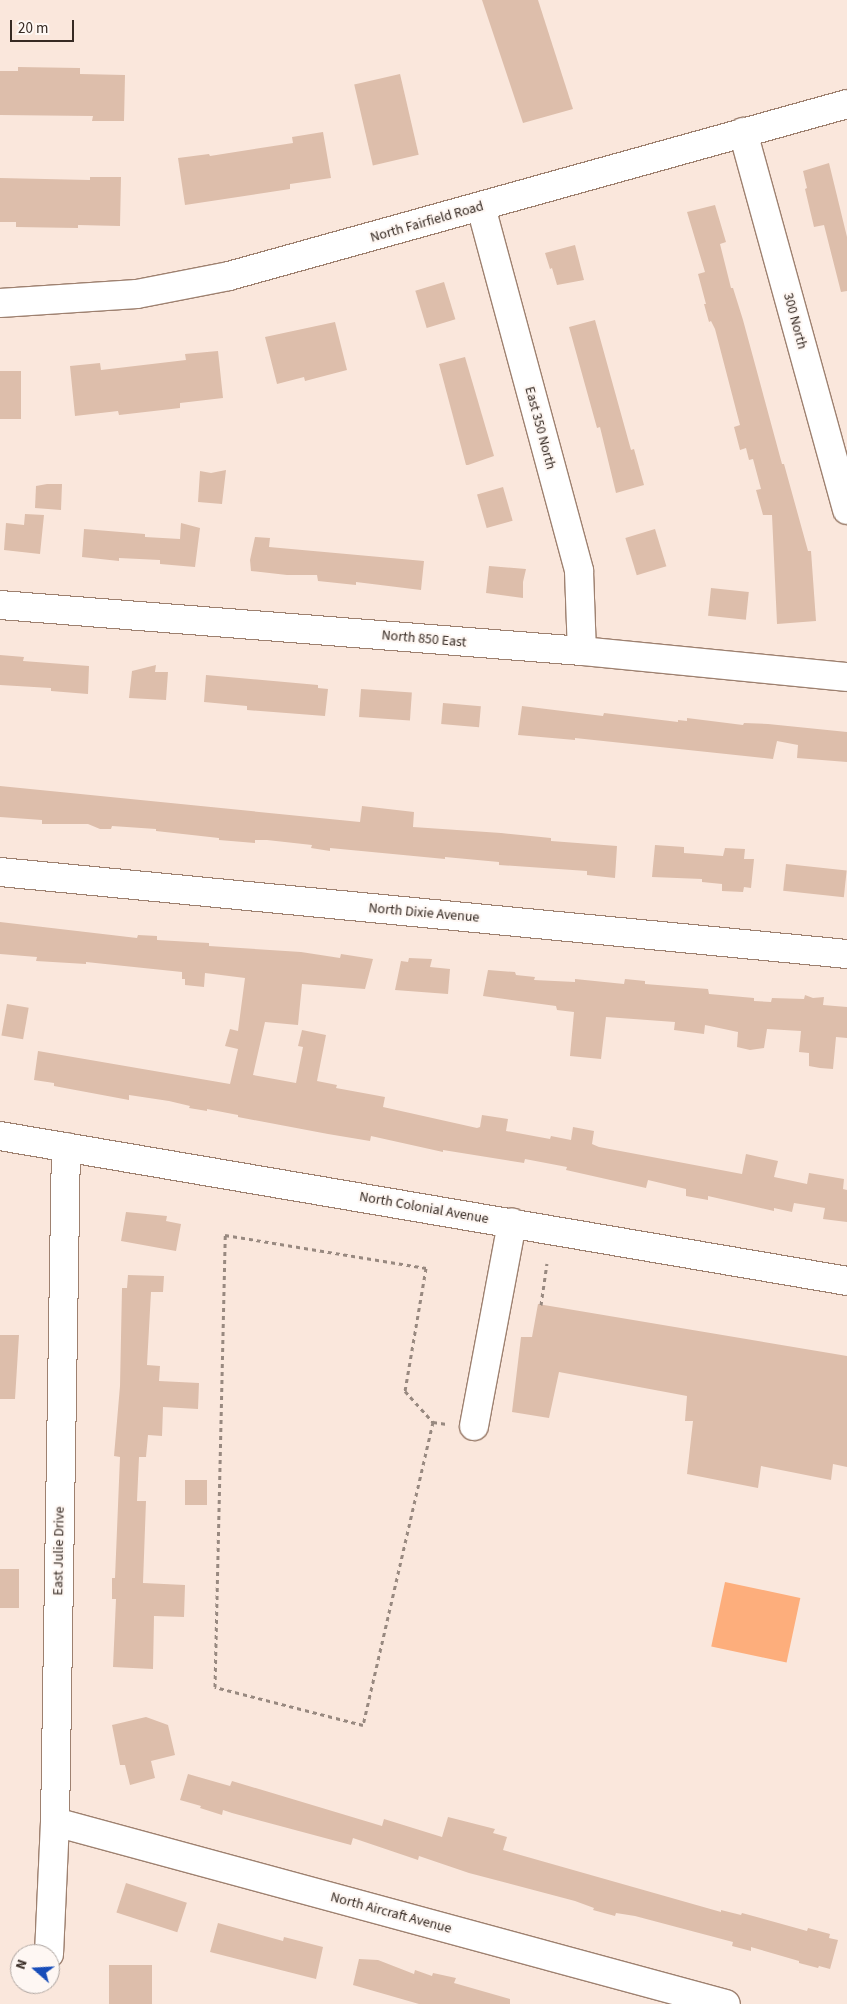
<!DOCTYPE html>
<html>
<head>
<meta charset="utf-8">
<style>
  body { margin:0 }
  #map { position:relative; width:847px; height:2004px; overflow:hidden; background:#fae7dc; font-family:"Source Sans 3",sans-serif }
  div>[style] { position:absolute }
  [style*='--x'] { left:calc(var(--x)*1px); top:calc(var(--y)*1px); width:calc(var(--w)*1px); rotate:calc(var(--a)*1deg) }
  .green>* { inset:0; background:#fdae7c; transform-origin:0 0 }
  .building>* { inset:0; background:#ddbeab; transform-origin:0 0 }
  .path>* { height:3px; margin-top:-1.5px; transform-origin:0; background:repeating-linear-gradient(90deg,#988980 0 4px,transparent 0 8px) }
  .roads { filter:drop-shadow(1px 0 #9e8170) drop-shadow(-1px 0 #9e8170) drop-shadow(0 1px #9e8170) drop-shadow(0 -1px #9e8170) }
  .minor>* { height:28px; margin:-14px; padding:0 14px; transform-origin:14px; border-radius:14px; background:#fff }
  .major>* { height:28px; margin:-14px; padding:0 14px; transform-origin:14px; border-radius:14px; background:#fff }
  span { translate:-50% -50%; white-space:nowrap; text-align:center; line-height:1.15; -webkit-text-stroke:4px #fef7f3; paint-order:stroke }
  .street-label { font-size:14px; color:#362a23 }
  .north { position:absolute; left:10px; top:1944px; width:50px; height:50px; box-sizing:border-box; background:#fef7f3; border:1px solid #aea5a0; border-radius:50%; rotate:289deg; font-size:14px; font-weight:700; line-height:20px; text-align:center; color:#362a23 }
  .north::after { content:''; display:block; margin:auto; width:18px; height:22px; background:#184db9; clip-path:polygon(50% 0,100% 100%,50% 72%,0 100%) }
  .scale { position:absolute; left:10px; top:20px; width:64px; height:22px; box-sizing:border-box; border:2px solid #362a23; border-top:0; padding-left:6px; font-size:15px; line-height:18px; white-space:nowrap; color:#362a23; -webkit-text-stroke:4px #fef7f3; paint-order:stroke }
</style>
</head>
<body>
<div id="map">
  <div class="green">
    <div style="left:725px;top:1582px;width:77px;height:66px;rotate:12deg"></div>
  </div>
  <div class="building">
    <div style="clip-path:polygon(482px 0,538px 0,573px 109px,523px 123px)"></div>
    <div style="clip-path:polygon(18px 67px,80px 68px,80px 74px,125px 75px,124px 121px,92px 121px,93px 116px,0 115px,0 71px,18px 71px)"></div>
    <div style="left:400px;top:74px;width:83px;height:47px;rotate:77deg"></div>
    <div style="clip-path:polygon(323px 132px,331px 178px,290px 184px,290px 189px,185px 205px,178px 158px,209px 154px,210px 156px,293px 143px,292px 137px)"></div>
    <div style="clip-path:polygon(829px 163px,847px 237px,847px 291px,841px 292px,824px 225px,814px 227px,805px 189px,807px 188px,803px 171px)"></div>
    <div style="clip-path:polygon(90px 177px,121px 177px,120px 226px,78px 225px,78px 228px,16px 227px,16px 222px,0 222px,0 178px,90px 180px)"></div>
    <div style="clip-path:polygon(715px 205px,726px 242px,720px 244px,731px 288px,733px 288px,743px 320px,782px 464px,784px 464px,808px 551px,811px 551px,816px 621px,777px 624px,772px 515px,763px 515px,756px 490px,761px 489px,753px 459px,749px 460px,746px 448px,740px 450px,734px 427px,740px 425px,715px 329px,711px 321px,709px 322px,704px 304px,706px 304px,698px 274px,705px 272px,687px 212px)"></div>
    <div style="clip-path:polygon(575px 245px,584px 280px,557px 285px,552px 268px,550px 269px,545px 253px)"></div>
    <div style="left:444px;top:282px;width:39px;height:30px;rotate:73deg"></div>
    <div style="clip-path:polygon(595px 320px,631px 450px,634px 449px,644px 485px,616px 493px,600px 427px,597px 428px,569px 327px)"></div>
    <div style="clip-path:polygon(335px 322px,347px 370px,305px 381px,304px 377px,277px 384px,265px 337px)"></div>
    <div style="clip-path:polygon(218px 351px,223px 398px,180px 403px,180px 408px,119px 415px,118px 411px,75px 416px,70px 366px,100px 363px,101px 370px,186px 360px,185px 354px)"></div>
    <div style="clip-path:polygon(465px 357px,494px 456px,468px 465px,466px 465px,439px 364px)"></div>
    <div style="left:0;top:371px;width:21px;height:48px"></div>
    <div style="clip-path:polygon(226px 470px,222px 504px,198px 502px,200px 471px,211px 473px)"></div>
    <div style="clip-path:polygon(47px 484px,62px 484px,61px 510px,35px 508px,36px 486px)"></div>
    <div style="left:503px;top:487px;width:35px;height:27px;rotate:74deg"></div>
    <div style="clip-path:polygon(25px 514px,44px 515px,40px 554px,4px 550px,6px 523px,24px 525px)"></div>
    <div style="clip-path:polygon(181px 523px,200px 528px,195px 567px,160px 564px,160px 560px,119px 558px,119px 561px,82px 557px,84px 529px,145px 534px,145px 537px,180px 539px)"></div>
    <div style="left:655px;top:529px;width:39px;height:31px;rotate:73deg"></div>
    <div style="clip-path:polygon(255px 537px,270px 538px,269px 547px,424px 561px,421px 590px,356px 582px,356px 585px,318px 581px,317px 575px,287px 575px,251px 571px,250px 560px)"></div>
    <div style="clip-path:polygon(489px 566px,526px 569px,523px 582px,523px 598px,486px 593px)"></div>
    <div style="left:711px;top:588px;width:38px;height:28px;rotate:6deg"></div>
    <div style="clip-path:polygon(0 655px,24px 657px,23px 661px,89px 666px,88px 694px,51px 691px,51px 688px,0 685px)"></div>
    <div style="clip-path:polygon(156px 665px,155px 672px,168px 672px,166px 700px,129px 698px,132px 671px)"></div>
    <div style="clip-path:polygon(206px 675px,318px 685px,318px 688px,328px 689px,325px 716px,247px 710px,247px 706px,204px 702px)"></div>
    <div style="left:361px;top:689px;width:51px;height:28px;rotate:4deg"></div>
    <div style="left:443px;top:703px;width:38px;height:21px;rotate:5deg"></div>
    <div style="clip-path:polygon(522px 706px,603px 716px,604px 713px,678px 722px,678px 720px,687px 721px,687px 718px,743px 725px,744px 723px,768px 724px,847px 732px,847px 762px,797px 758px,798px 745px,777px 741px,773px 759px,575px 738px,575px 740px,518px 735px)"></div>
    <div style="clip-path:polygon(0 786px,360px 822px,362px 806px,414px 812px,413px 827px,501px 833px,551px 838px,551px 841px,617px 846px,615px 878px,587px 875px,587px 871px,499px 865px,499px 862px,445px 857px,445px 859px,330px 848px,330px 851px,311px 848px,312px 845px,267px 840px,255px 840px,255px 843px,219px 840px,219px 838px,156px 831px,156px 829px,112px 826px,111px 829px,100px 829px,88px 824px,42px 824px,42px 820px,0 817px)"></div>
    <div style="clip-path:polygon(655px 845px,684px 847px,684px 853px,723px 856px,725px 848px,745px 849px,744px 859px,754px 859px,751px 888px,744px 887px,743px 892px,722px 891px,722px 884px,702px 882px,702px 879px,652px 877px)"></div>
    <div style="left:786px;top:864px;width:61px;height:27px;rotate:6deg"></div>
    <div style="clip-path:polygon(0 922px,137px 938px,138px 935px,157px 936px,157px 940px,209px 943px,209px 946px,301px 952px,340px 958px,341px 954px,373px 959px,365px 989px,302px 984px,298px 1025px,265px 1022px,253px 1075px,296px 1083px,303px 1047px,298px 1046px,302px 1030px,326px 1035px,317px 1081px,337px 1085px,336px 1088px,385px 1097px,383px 1107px,477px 1128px,480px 1127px,482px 1115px,508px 1119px,506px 1131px,550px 1139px,551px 1136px,571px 1140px,573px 1127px,594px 1131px,592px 1144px,599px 1147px,742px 1174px,746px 1154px,778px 1161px,774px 1177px,807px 1184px,809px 1173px,844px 1179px,843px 1189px,847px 1190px,847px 1222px,823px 1219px,825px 1208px,794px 1203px,792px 1212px,774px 1208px,774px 1211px,708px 1196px,708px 1200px,686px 1196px,686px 1189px,648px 1180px,646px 1188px,566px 1170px,567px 1167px,525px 1159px,524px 1163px,443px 1150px,443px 1152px,371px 1136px,370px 1141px,328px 1134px,238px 1117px,238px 1115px,207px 1109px,207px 1111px,189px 1108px,190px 1106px,169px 1101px,129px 1095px,129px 1100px,54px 1086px,54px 1083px,34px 1080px,38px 1051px,230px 1084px,238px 1049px,225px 1046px,230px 1029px,238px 1031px,245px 978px,205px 973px,204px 987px,185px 985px,185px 979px,182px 979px,182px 972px,86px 962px,86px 964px,36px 961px,37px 957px,0 954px)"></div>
    <div style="clip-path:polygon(409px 958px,432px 959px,430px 967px,450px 969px,448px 994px,395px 990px,401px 961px,408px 962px)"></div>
    <div style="clip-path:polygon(488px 970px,515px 972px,516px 975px,535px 977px,534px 980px,575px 982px,575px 979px,624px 984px,625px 979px,645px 981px,645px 984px,708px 989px,709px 994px,754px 998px,754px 1001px,771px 1002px,772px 998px,804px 999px,805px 995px,813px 998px,824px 997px,823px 1005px,847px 1007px,847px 1038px,836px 1037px,833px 1069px,820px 1068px,809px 1066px,809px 1053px,799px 1052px,801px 1031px,767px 1029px,764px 1048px,750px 1050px,737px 1047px,738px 1032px,705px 1025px,704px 1034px,674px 1030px,675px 1022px,606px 1017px,601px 1059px,570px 1056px,574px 1012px,557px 1010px,556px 1006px,483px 996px)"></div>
    <div style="left:7px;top:1004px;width:22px;height:32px;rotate:10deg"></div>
    <div style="clip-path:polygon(126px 1212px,167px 1216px,166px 1221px,181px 1224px,176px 1251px,121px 1241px)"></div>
    <div style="clip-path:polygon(128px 1275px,164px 1276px,163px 1292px,151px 1292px,147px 1365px,160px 1366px,159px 1381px,199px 1383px,198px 1409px,163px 1407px,162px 1436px,148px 1435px,146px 1457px,139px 1457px,137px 1501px,146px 1501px,143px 1583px,185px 1585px,184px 1617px,154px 1616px,153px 1669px,113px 1667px,116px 1599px,112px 1599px,112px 1578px,115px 1578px,120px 1457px,114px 1456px,120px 1386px,122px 1288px,127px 1288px)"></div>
    <div style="clip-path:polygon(538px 1304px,847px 1356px,847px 1467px,833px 1464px,831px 1480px,761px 1466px,758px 1488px,687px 1474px,693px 1421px,685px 1421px,687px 1396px,559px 1372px,549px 1418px,512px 1412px,521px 1337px,532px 1337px)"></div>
    <div style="clip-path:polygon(0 1335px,19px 1335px,15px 1399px,0 1399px)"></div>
    <div style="left:185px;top:1480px;width:22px;height:25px"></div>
    <div style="left:0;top:1569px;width:19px;height:39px"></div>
    <div style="clip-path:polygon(146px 1717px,168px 1725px,175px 1755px,151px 1761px,155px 1778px,130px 1785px,125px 1765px,120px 1765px,112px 1725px)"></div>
    <div style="clip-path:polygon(188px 1774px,230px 1786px,232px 1781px,382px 1826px,384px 1819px,442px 1837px,448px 1817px,495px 1829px,493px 1833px,507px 1837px,503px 1850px,721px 1912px,721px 1910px,741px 1915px,742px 1913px,807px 1931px,808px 1928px,830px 1934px,829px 1938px,838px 1940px,830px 1969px,819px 1966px,818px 1968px,799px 1963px,799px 1961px,751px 1947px,751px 1951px,732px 1946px,733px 1942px,635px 1916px,616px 1913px,615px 1916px,593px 1910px,594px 1908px,575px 1901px,469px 1873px,419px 1856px,418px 1860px,353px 1838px,351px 1845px,232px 1813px,223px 1810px,222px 1815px,200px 1808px,201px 1806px,180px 1800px)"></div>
    <div style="left:126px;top:1883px;width:64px;height:31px;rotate:18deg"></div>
    <div style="clip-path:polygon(218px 1923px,283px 1941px,284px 1937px,323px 1947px,316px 1979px,210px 1952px)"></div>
    <div style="clip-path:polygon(359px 1959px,378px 1960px,414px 1974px,415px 1970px,432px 1976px,433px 1973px,456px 1978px,454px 1983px,510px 1999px,510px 2004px,419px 2004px,353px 1985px)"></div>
    <div style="left:109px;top:1965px;width:43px;height:39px"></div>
  </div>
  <div class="path">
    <div style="--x:225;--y:1235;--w:204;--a:9.3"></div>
    <div style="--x:426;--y:1268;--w:125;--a:99.7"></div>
    <div style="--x:405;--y:1391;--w:42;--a:47.9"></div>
    <div style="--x:433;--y:1422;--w:311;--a:103"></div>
    <div style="--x:363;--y:1725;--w:153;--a:-165.6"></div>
    <div style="--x:215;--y:1687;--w:452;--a:-88.7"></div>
    <div style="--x:541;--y:1305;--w:42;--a:-81.9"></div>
    <div style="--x:433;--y:1422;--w:14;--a:8"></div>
  </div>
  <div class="roads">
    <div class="minor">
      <div style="--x:743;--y:132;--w:392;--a:74.6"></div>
      <div style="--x:481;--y:207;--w:377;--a:74.9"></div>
      <div style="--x:579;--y:571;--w:80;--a:87.9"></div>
      <div style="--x:0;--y:605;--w:584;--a:4.52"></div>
      <div style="--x:582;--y:651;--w:266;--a:5.6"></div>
      <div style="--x:0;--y:872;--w:851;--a:5.53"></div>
      <div style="--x:0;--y:1136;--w:859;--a:9.71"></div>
      <div style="--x:474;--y:1426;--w:207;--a:-79.4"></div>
      <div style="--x:55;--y:1822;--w:695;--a:15.18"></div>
      <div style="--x:49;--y:1954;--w:132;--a:-87.4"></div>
      <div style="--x:55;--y:1822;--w:675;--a:-89.07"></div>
    </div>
    <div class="major">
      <div style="--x:0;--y:303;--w:137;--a:-3.8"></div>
      <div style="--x:137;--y:294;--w:94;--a:-11.1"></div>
      <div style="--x:229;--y:276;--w:641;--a:-15.55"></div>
    </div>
  </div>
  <div class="street-label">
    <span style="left:427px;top:222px;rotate:-16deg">North Fairfield Road</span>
    <span style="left:795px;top:321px;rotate:75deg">300 North</span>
    <span style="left:540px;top:428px;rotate:75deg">East 350 North</span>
    <span style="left:424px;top:639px;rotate:5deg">North 850 East</span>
    <span style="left:424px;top:913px;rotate:5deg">North Dixie Avenue</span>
    <span style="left:424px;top:1208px;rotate:10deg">North Colonial Avenue</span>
    <span style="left:59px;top:1551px;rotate:-89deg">East Julie Drive</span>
    <span style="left:391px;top:1913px;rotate:15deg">North Aircraft Avenue</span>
  </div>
  <div class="north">N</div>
  <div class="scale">20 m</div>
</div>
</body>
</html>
